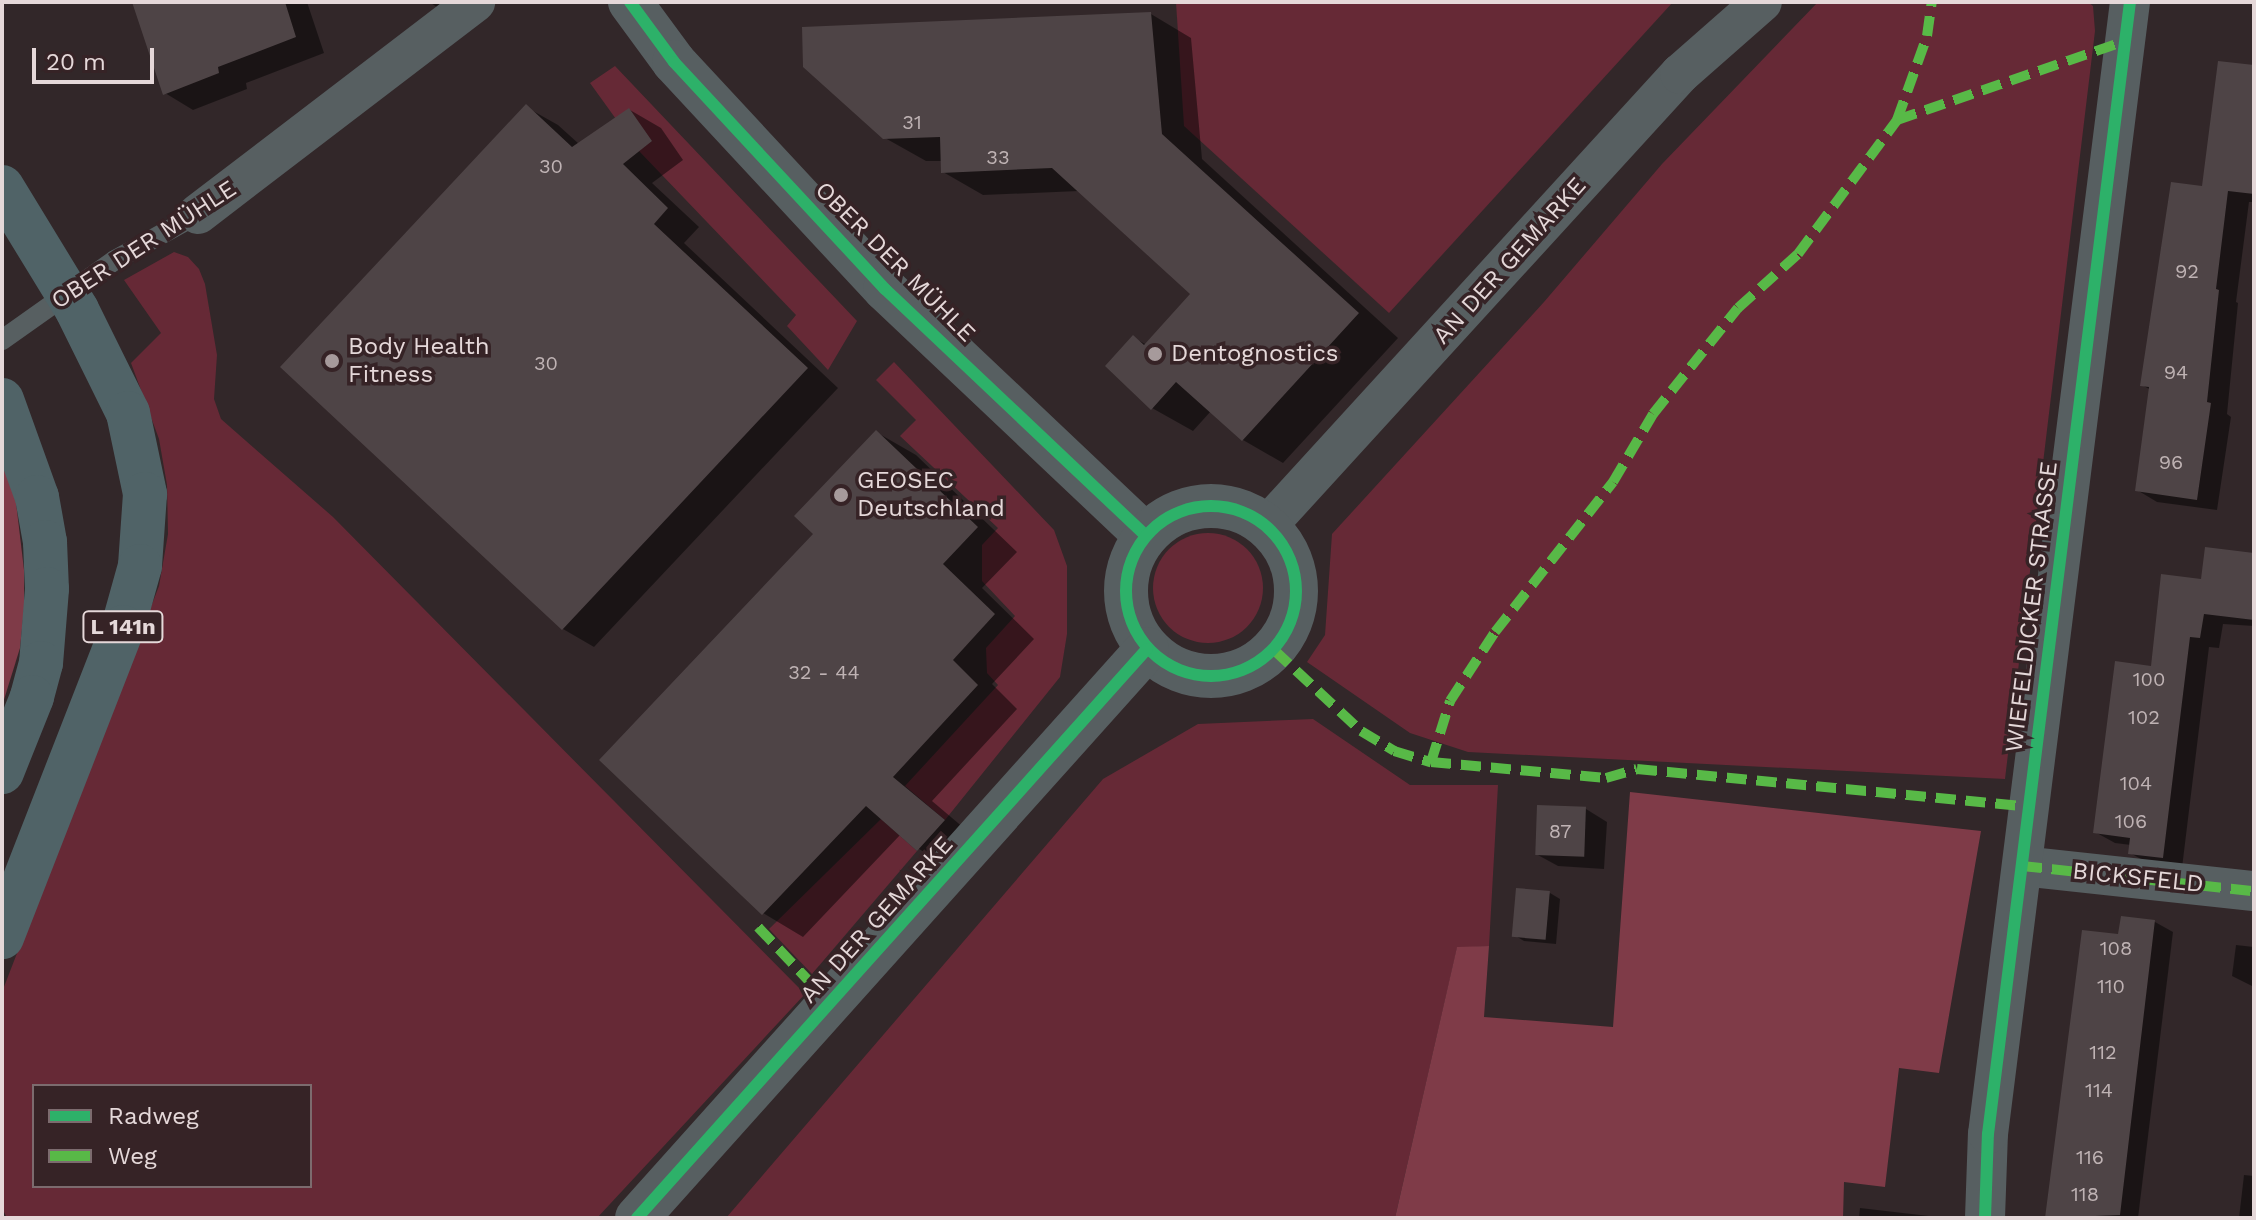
<!DOCTYPE html>
<html>
<head>
<meta charset="utf-8">
<style>
  body { margin:0 }
  #map { position:relative; width:2256px; height:1220px; overflow:hidden; background:#322729; font-family:"Work Sans",sans-serif }
  div>[style] { position:absolute }
  [style*='--x'] { left:calc(var(--x)*1px); top:calc(var(--y)*1px); width:calc(var(--w)*1px); rotate:calc(var(--a)*1deg) }
  .green>* { inset:0; background:#662936 }
  .round { border-radius:50% }
  .forest>* { inset:0; background:#7f3b48 }
  .shadow>* { inset:0; background:#0007 }
  .building>* { inset:0; background:#4e4446; transform-origin:0 0 }
  .service>* { height:20px; margin:-10px; padding:0 10px; transform-origin:10px; border-radius:10px; background:#575f61 }
  .minor>* { height:40px; margin:-20px; padding:0 20px; transform-origin:20px; border-radius:20px; background:#575f61 }
  .tertiary>* { height:44px; margin:-22px; padding:0 22px; transform-origin:22px; border-radius:22px; background:#575f61 }
  .tertiary>.ring { margin:-22px; padding:0; box-sizing:content-box; background:none; border:44px solid #575f61; border-radius:50% }
  .trunk>* { height:44px; margin:-22px; padding:0 22px; transform-origin:22px; border-radius:22px; background:#506367 }
  .quiet>* { height:10px; margin-top:-5px; transform-origin:0; background:repeating-linear-gradient(90deg,#58b947 0 20px,transparent 0 30px) }
  .cycleway>* { height:12px; margin:-6px; padding:0 6px; transform-origin:6px; border-radius:6px; background:#2db169 }
  .cycleway>.ring { margin:-6px; padding:0; box-sizing:content-box; background:none; border:12px solid #2db169; border-radius:50% }
  .dots>* { width:22px; height:22px; translate:-50% -50%; box-sizing:border-box; border:4px solid #362326; border-radius:50% }
  span { translate:-50% -50%; white-space:nowrap; text-align:center; line-height:1.15; -webkit-text-stroke:7px #362326; paint-order:stroke }
  .number-label { font-size:20px; color:#bfb3b4 }
  .number-label span { -webkit-text-stroke-width:0 }
  .shield-label span { padding:2px 6px; background:#362326; border:2px solid; border-radius:6px; -webkit-text-stroke-width:0 }
  .shield-label { font-size:22px; color:#e5d8d9; font-weight:700 }
  .street-label { font-size:24px; color:#e5d8d9 }
  .poi-label { font-size:24px; color:#e5d8d9 }
  .left { translate:0 -50%; text-align:left }
  .frame { position:absolute; inset:0; border:4px solid #e5d8d9; pointer-events:none }
  .legend { position:absolute; left:32px; top:1084px; width:280px; height:104px; box-sizing:border-box; background:#362326; border:2px solid #7c6b6e; margin:0; padding:10px 14px; list-style:none; font-size:24px; color:#e5d8d9 }
  .legend li { display:flex; align-items:center; gap:16px; height:40px }
  .legend b { width:40px; border:2px solid #7c6b6e }
  .scale { position:absolute; left:32px; top:48px; width:122px; height:36px; box-sizing:border-box; border:4px solid #e5d8d9; border-top:0; padding-left:10px; font-size:24px; line-height:28px; white-space:nowrap; color:#e5d8d9; -webkit-text-stroke:6px #362326; paint-order:stroke }
</style>
</head>
<body>
<div id="map">
  <div class="green">
    <div style="clip-path:polygon(1176px 2px,1673px 2px,1389px 313px,1184px 126px)"></div>
    <div style="clip-path:polygon(1818px 2px,2088px 2px,2093px 6px,2095px 31px,2005px 779px,1468px 752px,1410px 733px,1307px 662px,1325px 635px,1332px 534px,1544px 302px,1662px 164px)"></div>
    <div style="clip-path:polygon(615px 66px,857px 321px,828px 370px,787px 326px,796px 315px,639px 151px,590px 83px)"></div>
    <div style="clip-path:polygon(evenodd,174px 252px,188px 257px,199px 269px,205px 284px,217px 355px,214px 399px,221px 419px,333px 517px,805px 994px,597px 1218px,7px 1218px,2px 1208px,2px 992px,159px 586px,168px 534px,167px 485px,159px 439px,131px 363px,161px 333px,124px 280px,174px 252px,34px 1086px,310px 1086px,310px 1186px,34px 1186px,34px 1086px)"></div>
    <div style="clip-path:polygon(894px 362px,1054px 530px,1067px 566px,1067px 634px,1060px 677px,945px 820px,905px 786px,998px 685px,987px 673px,986px 648px,1015px 616px,982px 581px,982px 545px,998px 528px,900px 436px,916px 420px,876px 380px)"></div>
    <div class="round" style="left:1153px;top:533px;width:110px;height:110px"></div>
    <div style="clip-path:polygon(1313px 719px,1410px 785px,1498px 785px,1489px 946px,1457px 948px,1395px 1218px,726px 1218px,1103px 779px,1198px 724px)"></div>
    <div style="clip-path:polygon(881px 819px,917px 851px,812px 974px,769px 929px)"></div>
  </div>
  <div class="forest">
    <div style="clip-path:polygon(2px 459px,15px 494px,24px 570px,24px 609px,20px 648px,2px 706px)"></div>
    <div style="clip-path:polygon(1630px 792px,1981px 831px,1939px 1073px,1899px 1068px,1885px 1187px,1844px 1182px,1843px 1218px,1395px 1218px,1457px 947px,1489px 946px,1484px 1017px,1613px 1027px)"></div>
  </div>
  <div class="shadow">
    <div style="clip-path:polygon(135px 2px,307px 2px,324px 53px,246px 83px,247px 89px,193px 110px,165px 93px)"></div>
    <div style="clip-path:polygon(429px 2px,465px 2px,448px 14px)"></div>
    <div style="clip-path:polygon(1151px 14px,1191px 38px,1202px 159px,1398px 338px,1283px 463px,1243px 440px,1211px 411px,1193px 431px,1152px 408px,1134px 338px,1147px 345px,1193px 294px,1079px 191px,983px 195px,943px 172px,942px 161px,926px 161px,885px 138px)"></div>
    <div style="clip-path:polygon(2254px 67px,2254px 202px,2249px 202px,2236px 302px,2238px 303px,2227px 414px,2231px 417px,2217px 510px,2157px 502px,2137px 490px,2151px 390px,2142px 385px,2204px 188px)"></div>
    <div style="clip-path:polygon(526px 107px,558px 125px,579px 144px,630px 110px,661px 128px,683px 160px,652px 183px,699px 227px,684px 243px,838px 388px,594px 647px,563px 629px)"></div>
    <div style="clip-path:polygon(876px 432px,916px 455px,1017px 552px,982px 588px,1034px 639px,992px 684px,1017px 709px,932px 801px,984px 845px,959px 873px,919px 849px,901px 834px,803px 937px,763px 913px,816px 534px)"></div>
    <div style="clip-path:polygon(2254px 554px,2254px 626px,2223px 624px,2219px 648px,2209px 647px,2182px 868px,2150px 864px,2130px 853px,2131px 845px,2115px 843px,2095px 832px,2153px 668px,2202px 581px)"></div>
    <div style="clip-path:polygon(1586px 809px,1607px 822px,1604px 869px,1558px 866px,1536px 854px)"></div>
    <div style="clip-path:polygon(1550px 893px,1560px 899px,1556px 944px,1524px 941px,1514px 935px)"></div>
    <div style="clip-path:polygon(2155px 922px,2173px 932px,2138px 1218px,2068px 1216px,2120px 936px)"></div>
    <div style="clip-path:polygon(2236px 945px,2254px 947px,2254px 987px,2232px 976px)"></div>
    <div style="clip-path:polygon(2244px 1175px,2254px 1176px,2254px 1218px,2239px 1218px)"></div>
    <div style="clip-path:polygon(1860px 1208px,1946px 1218px,1859px 1218px)"></div>
  </div>
  <div class="building">
    <div style="clip-path:polygon(132px 2px,285px 2px,296px 37px,218px 67px,219px 73px,163px 95px)"></div>
    <div style="clip-path:polygon(1151px 12px,1162px 134px,1359px 313px,1242px 441px,1176px 382px,1151px 410px,1105px 366px,1133px 335px,1144px 345px,1190px 294px,1052px 168px,941px 173px,940px 137px,883px 139px,803px 67px,802px 27px)"></div>
    <div style="clip-path:polygon(2218px 61px,2254px 65px,2254px 194px,2228px 191px,2216px 289px,2219px 290px,2207px 402px,2211px 403px,2197px 500px,2135px 491px,2149px 387px,2140px 386px,2171px 182px,2202px 186px)"></div>
    <div style="clip-path:polygon(526px 104px,572px 147px,629px 108px,652px 141px,623px 164px,668px 208px,654px 224px,808px 368px,562px 630px,280px 367px)"></div>
    <div style="clip-path:polygon(876px 430px,978px 527px,943px 564px,995px 614px,953px 660px,978px 685px,893px 777px,945px 820px,917px 851px,866px 806px,762px 915px,599px 760px,813px 534px,794px 516px)"></div>
    <div style="clip-path:polygon(2205px 547px,2254px 553px,2254px 620px,2204px 614px,2200px 638px,2190px 637px,2163px 858px,2128px 854px,2130px 838px,2093px 833px,2115px 661px,2151px 666px,2161px 574px,2201px 579px)"></div>
    <div style="left:1537px;top:805px;width:49px;height:50px;rotate:2deg"></div>
    <div style="left:1516px;top:888px;width:34px;height:49px;rotate:5deg"></div>
    <div style="clip-path:polygon(2121px 916px,2155px 920px,2120px 1215px,2045px 1218px,2082px 930px,2118px 934px)"></div>
  </div>
  <div class="service">
    <div style="--x:2;--y:340;--w:138;--a:-35.3"></div>
    <div style="--x:115;--y:260;--w:95;--a:-29"></div>
  </div>
  <div class="minor">
    <div style="--x:198;--y:214;--w:349;--a:-37.4"></div>
    <div style="--x:1266;--y:527;--w:614;--a:-47.58"></div>
    <div style="--x:1680;--y:74;--w:109;--a:-41.3"></div>
    <div style="--x:2022;--y:866;--w:233;--a:6.2"></div>
    <div style="--x:1985;--y:1218;--w:84;--a:-88"></div>
    <div style="--x:1988;--y:1134;--w:1141;--a:-82.85"></div>
  </div>
  <div class="tertiary">
    <div style="--x:630;--y:2;--w:74;--a:53.7"></div>
    <div style="--x:674;--y:62;--w:310;--a:47.1"></div>
    <div style="--x:885;--y:289;--w:359;--a:43.4"></div>
    <div class="ring" style="left:1126px;top:506px;width:126px;height:126px"></div>
    <div style="--x:637;--y:1218;--w:764;--a:-48.13"></div>
  </div>
  <div class="trunk">
    <div style="--x:2;--y:187;--w:144;--a:58.6"></div>
    <div style="--x:77;--y:310;--w:115;--a:63.7"></div>
    <div style="--x:128;--y:413;--w:83;--a:78.1"></div>
    <div style="--x:145;--y:494;--w:72;--a:94"></div>
    <div style="--x:140;--y:566;--w:63;--a:105.6"></div>
    <div style="--x:123;--y:627;--w:333;--a:111.3"></div>
    <div style="--x:2;--y:400;--w:103;--a:70.2"></div>
    <div style="--x:37;--y:497;--w:46;--a:79.9"></div>
    <div style="--x:45;--y:542;--w:47;--a:87.6"></div>
    <div style="--x:47;--y:589;--w:74;--a:94.6"></div>
    <div style="--x:41;--y:663;--w:35;--a:105"></div>
    <div style="--x:32;--y:697;--w:81;--a:111.8"></div>
  </div>
  <div class="quiet">
    <div style="--x:1897;--y:120;--w:89;--a:-70.3"></div>
    <div style="--x:1927;--y:36;--w:34;--a:-82"></div>
    <div style="--x:1274;--y:650;--w:119;--a:43"></div>
    <div style="--x:1361;--y:731;--w:39;--a:31"></div>
    <div style="--x:1394;--y:751;--w:39;--a:17"></div>
    <div style="--x:1431;--y:762;--w:176;--a:5.2"></div>
    <div style="--x:1606;--y:778;--w:32;--a:-16"></div>
    <div style="--x:1637;--y:769;--w:394;--a:5.5"></div>
    <div style="--x:1431;--y:762;--w:64;--a:-72.7"></div>
    <div style="--x:1450;--y:701;--w:82;--a:-56.9"></div>
    <div style="--x:1495;--y:632;--w:191;--a:-51.8"></div>
    <div style="--x:1613;--y:482;--w:79;--a:-59.5"></div>
    <div style="--x:1653;--y:414;--w:136;--a:-51.3"></div>
    <div style="--x:1738;--y:308;--w:81;--a:-42"></div>
    <div style="--x:1798;--y:254;--w:167;--a:-53.5"></div>
    <div style="--x:1897;--y:120;--w:241;--a:-19.1"></div>
    <div style="--x:2022;--y:866;--w:233;--a:6.2"></div>
    <div style="--x:758;--y:927;--w:73;--a:46.7"></div>
  </div>
  <div class="cycleway">
    <div style="--x:630;--y:2;--w:74;--a:53.7"></div>
    <div style="--x:674;--y:62;--w:310;--a:47.1"></div>
    <div style="--x:885;--y:289;--w:359;--a:43.4"></div>
    <div class="ring" style="left:1126px;top:506px;width:158px;height:158px"></div>
    <div style="--x:637;--y:1218;--w:764;--a:-48.13"></div>
    <div style="--x:1985;--y:1218;--w:84;--a:-88"></div>
    <div style="--x:1988;--y:1134;--w:1141;--a:-82.85"></div>
  </div>
  <div class="dots">
    <div style="left:1155px;top:354px;background:#a69a9b"></div>
    <div style="left:332px;top:361px;background:#a69a9b"></div>
    <div style="left:841px;top:495px;background:#a69a9b"></div>
  </div>
  <div class="number-label">
    <span style="left:912px;top:122px">31</span>
    <span style="left:998px;top:157px">33</span>
    <span style="left:551px;top:166px">30</span>
    <span style="left:2187px;top:271px">92</span>
    <span style="left:546px;top:363px">30</span>
    <span style="left:2176px;top:372px">94</span>
    <span style="left:2171px;top:462px">96</span>
    <span style="left:824px;top:672px">32 - 44</span>
    <span style="left:2149px;top:679px">100</span>
    <span style="left:2144px;top:717px">102</span>
    <span style="left:2136px;top:783px">104</span>
    <span style="left:2131px;top:821px">106</span>
    <span style="left:1560px;top:831px">87</span>
    <span style="left:2116px;top:948px">108</span>
    <span style="left:2111px;top:986px">110</span>
    <span style="left:2103px;top:1052px">112</span>
    <span style="left:2099px;top:1090px">114</span>
    <span style="left:2090px;top:1157px">116</span>
    <span style="left:2085px;top:1194px">118</span>
  </div>
  <div class="shield-label">
    <span style="left:123px;top:627px">L 141n</span>
  </div>
  <div class="street-label">
    <span style="left:144px;top:245px;rotate:-33deg">OBER DER MÜHLE</span>
    <span style="left:1510px;top:261px;rotate:-48deg">AN DER GEMARKE</span>
    <span style="left:895px;top:262px;rotate:45deg">OBER DER MÜHLE</span>
    <span style="left:2032px;top:607px;rotate:-83deg">WIEFELDICKER STRASSE</span>
    <span style="left:2138px;top:878px;rotate:6deg">BICKSFELD</span>
    <span style="left:877px;top:920px;rotate:-48deg">AN DER GEMARKE</span>
  </div>
  <div class="poi-label">
    <span class="left" style="left:348px;top:361px">Body Health<br>Fitness</span>
    <span class="left" style="left:1171px;top:354px">Dentognostics</span>
    <span class="left" style="left:857px;top:495px">GEOSEC<br>Deutschland</span>
  </div>
  <div class="frame"></div>
  <ul class="legend">
  <li><b style="height:10px;background:#2db169"></b>Radweg</li>
  <li><b style="height:10px;background:#58b947"></b>Weg</li>
  </ul>
  <div class="scale">20 m</div>
</div>
</body>
</html>
